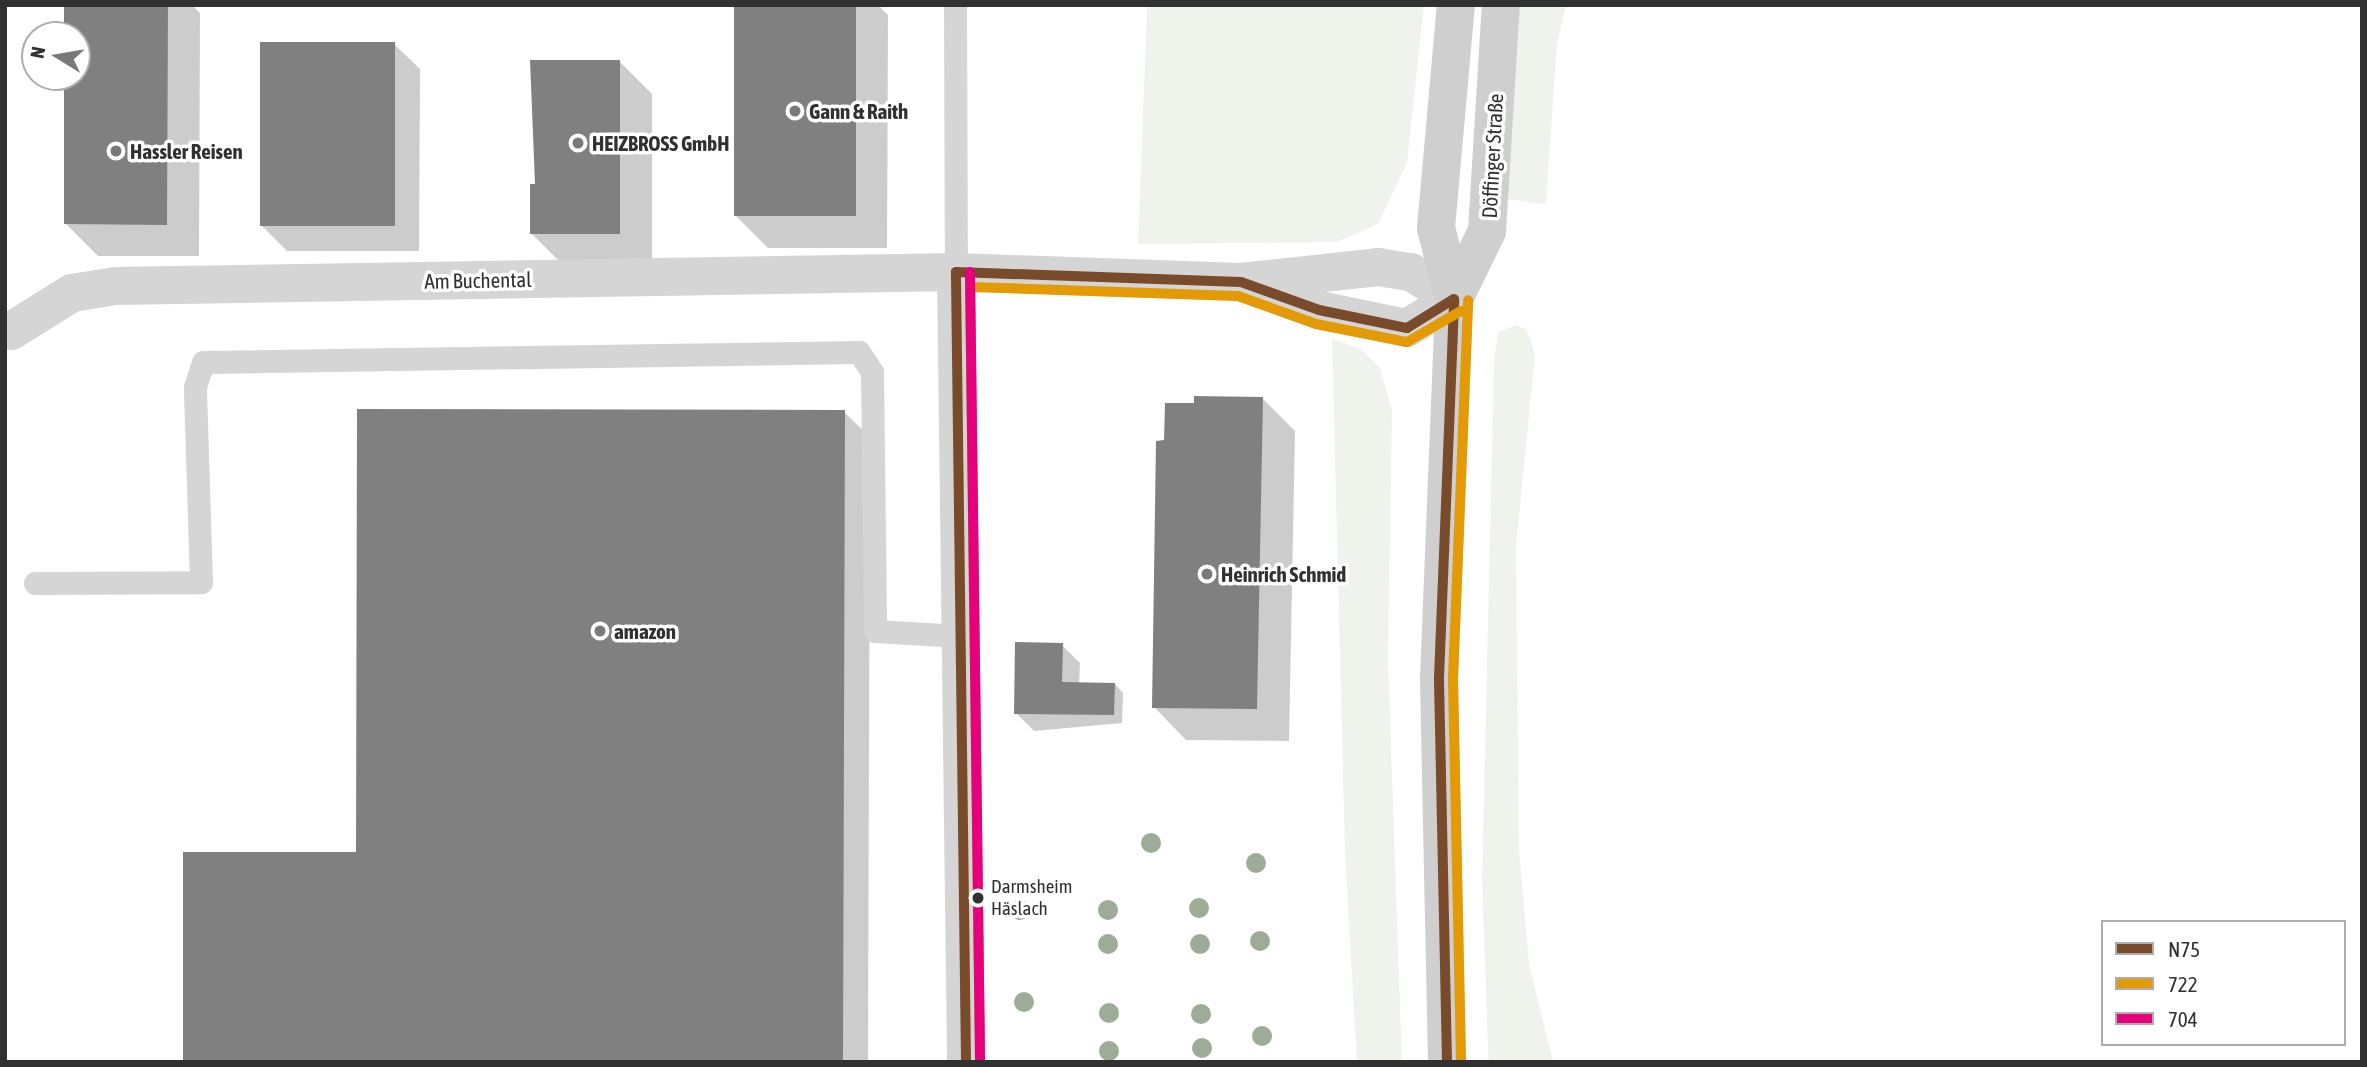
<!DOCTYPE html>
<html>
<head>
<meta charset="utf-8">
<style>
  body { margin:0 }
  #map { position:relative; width:2367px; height:1067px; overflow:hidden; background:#fff; font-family:"Asap Condensed",sans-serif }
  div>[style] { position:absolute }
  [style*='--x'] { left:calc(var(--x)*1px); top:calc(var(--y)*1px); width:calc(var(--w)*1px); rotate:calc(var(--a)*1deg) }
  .green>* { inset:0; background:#eff3ec }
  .shadow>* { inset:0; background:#0003 }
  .building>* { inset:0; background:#808080; transform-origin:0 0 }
  .lane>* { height:23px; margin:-11.5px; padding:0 11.5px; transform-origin:11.5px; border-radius:11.5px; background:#d5d5d5 }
  .street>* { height:38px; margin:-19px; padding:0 19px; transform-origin:19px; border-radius:19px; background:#d5d5d5 }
  .secondary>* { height:38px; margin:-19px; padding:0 19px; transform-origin:19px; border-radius:19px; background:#cfcfcf }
  .bus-1>* { height:10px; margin:-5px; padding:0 5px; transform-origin:5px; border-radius:5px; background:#7a4b2a }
  .bus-2>* { height:10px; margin:-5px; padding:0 5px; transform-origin:5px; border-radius:5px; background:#e39a05 }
  .bus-3>* { height:10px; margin:-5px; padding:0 5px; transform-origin:5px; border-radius:5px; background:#e5007d }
  .trees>* { width:20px; height:20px; margin:-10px; border-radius:50%; background:#9dac96 }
  .dots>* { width:19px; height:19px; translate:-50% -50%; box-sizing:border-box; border:4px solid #fff; border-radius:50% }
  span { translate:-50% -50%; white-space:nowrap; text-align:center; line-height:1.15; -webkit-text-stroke:7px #fff; paint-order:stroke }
  .bus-label { font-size:19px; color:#313131 }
  .left { translate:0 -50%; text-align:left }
  .poi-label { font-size:21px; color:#313131; font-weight:700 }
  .street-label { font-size:21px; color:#313131 }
  .frame { position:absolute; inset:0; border:7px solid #313131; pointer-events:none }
  .legend { position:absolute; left:2101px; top:920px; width:245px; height:126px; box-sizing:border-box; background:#fff; border:2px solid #adadad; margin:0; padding:9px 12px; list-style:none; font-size:21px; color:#313131 }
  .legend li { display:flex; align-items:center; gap:14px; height:35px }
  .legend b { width:35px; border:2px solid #adadad }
  .north { position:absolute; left:21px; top:21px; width:70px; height:70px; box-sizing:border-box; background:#fff; border:2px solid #adadad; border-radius:50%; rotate:281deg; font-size:19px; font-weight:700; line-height:28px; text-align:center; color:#313131 }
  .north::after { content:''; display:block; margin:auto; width:24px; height:32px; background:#797979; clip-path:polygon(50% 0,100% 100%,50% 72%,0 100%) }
</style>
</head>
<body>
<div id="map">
  <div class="green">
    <div style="clip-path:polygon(1147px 5px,1424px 5px,1407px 163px,1378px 224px,1337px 242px,1138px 244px)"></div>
    <div style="clip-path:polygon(1513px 5px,1566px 5px,1557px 44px,1546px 204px,1504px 199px)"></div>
    <div style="clip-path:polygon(1517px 325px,1527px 330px,1535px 354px,1516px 548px,1519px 849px,1529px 964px,1553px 1062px,1489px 1062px,1488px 1049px,1482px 880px,1494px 359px,1498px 332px)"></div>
    <div style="clip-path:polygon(1332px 339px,1361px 349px,1380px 368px,1392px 411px,1388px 659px,1402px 1062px,1357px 1062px,1345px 855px)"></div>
  </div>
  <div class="shadow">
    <div style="clip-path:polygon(66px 5px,192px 5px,200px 13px,199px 256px,98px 256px,66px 224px,66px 77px,77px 77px,77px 35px,66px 35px)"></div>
    <div style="clip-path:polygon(736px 5px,878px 5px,888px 15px,887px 248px,768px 248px,735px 215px)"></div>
    <div style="clip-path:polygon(394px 44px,420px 69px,419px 251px,287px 251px,261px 225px)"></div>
    <div style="clip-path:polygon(620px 62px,652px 94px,652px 266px,564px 266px,531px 233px,537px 186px)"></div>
    <div style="clip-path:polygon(1263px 399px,1295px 431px,1289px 741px,1186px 740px,1154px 707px,1166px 442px,1196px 405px)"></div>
    <div style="clip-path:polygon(844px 412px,870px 437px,868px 1062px,184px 1062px,358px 854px)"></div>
    <div style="clip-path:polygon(1062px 645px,1080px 663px,1079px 684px,1115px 684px,1123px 693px,1122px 723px,1034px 731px,1016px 713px)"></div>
  </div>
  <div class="building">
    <div style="clip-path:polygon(64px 5px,168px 5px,167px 225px,64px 224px,64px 77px,77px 77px,77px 35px,64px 35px)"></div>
    <div style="left:734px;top:5px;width:122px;height:211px"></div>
    <div style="left:260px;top:42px;width:135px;height:184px"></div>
    <div style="clip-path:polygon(530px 60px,620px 60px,620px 234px,530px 234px,530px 184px,535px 184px)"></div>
    <div style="clip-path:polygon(1194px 396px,1263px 397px,1257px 709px,1152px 708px,1156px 441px,1164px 440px,1165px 403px,1194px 403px)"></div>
    <div style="clip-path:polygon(357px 409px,845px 410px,843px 1062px,183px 1062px,183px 852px,356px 852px)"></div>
    <div style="clip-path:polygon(1015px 642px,1063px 643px,1062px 682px,1115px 683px,1114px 715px,1014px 714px)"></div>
  </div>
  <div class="lane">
    <div style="--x:955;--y:5;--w:267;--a:89.8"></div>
    <div style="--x:35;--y:583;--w:166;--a:-0.3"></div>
    <div style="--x:201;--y:582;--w:195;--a:-91.8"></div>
    <div style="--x:195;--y:387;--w:26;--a:-72"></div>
    <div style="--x:203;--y:362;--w:656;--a:-0.87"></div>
    <div style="--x:859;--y:352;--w:24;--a:57"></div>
    <div style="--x:872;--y:372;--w:259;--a:89.3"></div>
    <div style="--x:875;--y:631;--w:85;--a:3.4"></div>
  </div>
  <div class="street">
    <div style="--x:956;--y:272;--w:790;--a:89.27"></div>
    <div style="--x:11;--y:331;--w:72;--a:-31.9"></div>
    <div style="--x:72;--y:293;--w:44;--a:-9.2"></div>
    <div style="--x:115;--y:286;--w:841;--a:-0.95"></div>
    <div style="--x:956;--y:272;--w:285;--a:2"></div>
    <div style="--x:1241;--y:282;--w:138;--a:-6.2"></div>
    <div style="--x:1378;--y:267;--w:33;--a:9"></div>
    <div style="--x:1411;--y:272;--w:51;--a:32.1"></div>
    <div style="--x:1454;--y:299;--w:55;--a:148.3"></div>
    <div style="--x:1407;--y:328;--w:90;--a:-168.4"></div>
    <div style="--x:1319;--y:310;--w:83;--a:-160.3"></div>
  </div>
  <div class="secondary">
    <div style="--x:1454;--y:299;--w:76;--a:-64.1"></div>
    <div style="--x:1487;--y:231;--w:226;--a:-86.5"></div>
    <div style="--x:1447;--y:1062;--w:384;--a:-91.2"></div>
    <div style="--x:1439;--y:678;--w:379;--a:-87.7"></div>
    <div style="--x:1454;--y:299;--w:73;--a:-104.2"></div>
    <div style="--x:1436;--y:228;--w:224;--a:-84.9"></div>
  </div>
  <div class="bus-1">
    <div style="--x:966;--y:1062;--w:790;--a:-90.73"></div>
    <div style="--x:956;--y:272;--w:285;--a:2"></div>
    <div style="--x:1241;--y:282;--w:83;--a:19.7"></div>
    <div style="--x:1319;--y:310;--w:90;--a:11.6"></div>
    <div style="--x:1407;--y:328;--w:55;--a:-31.7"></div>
    <div style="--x:1447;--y:1062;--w:384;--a:-91.2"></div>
    <div style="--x:1439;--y:678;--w:379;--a:-87.7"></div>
  </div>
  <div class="bus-2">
    <div style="--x:980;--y:1062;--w:775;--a:-90.74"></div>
    <div style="--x:970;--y:287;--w:268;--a:1.9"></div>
    <div style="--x:1238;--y:296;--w:83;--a:19.7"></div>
    <div style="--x:1316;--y:324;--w:93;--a:11.2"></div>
    <div style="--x:1407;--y:342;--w:62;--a:-29.9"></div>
    <div style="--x:1461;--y:1062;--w:384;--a:-91.2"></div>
    <div style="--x:1453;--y:678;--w:378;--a:-87.7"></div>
  </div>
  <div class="bus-3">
    <div style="--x:970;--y:272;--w:790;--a:89.27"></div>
  </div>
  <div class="trees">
    <div style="left:1151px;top:843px"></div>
    <div style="left:1256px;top:863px"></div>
    <div style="left:1199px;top:908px"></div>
    <div style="left:1020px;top:910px"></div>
    <div style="left:1108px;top:910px"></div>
    <div style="left:1260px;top:941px"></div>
    <div style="left:1108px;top:944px"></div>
    <div style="left:1200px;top:944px"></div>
    <div style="left:1024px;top:1002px"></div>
    <div style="left:1109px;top:1013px"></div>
    <div style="left:1201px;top:1014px"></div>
    <div style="left:1262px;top:1036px"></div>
    <div style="left:1202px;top:1048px"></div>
    <div style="left:1109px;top:1051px"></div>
  </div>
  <div class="dots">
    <div style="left:795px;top:111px;background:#797979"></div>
    <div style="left:578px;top:143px;background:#797979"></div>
    <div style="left:116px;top:151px;background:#797979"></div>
    <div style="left:1207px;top:574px;background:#797979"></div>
    <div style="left:600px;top:631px;background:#797979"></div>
    <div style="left:978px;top:898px;background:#313131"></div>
  </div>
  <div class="bus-label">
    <span class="left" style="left:991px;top:898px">Darmsheim<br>Häslach</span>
  </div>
  <div class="poi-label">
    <span class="left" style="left:809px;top:111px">Gann &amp; Raith</span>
    <span class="left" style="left:592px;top:143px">HEIZBROSS GmbH</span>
    <span class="left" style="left:130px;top:151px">Hassler Reisen</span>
    <span class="left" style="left:1221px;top:574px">Heinrich Schmid</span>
    <span class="left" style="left:614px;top:631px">amazon</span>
  </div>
  <div class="street-label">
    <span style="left:1492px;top:156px;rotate:-87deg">Döffinger Straße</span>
    <span style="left:478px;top:280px;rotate:-1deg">Am Buchental</span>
  </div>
  <div class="frame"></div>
  <ul class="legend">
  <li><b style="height:9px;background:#7a4b2a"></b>N75</li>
  <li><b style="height:9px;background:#e39a05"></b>722</li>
  <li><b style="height:9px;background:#e5007d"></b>704</li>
  </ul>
  <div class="north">N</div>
</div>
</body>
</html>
